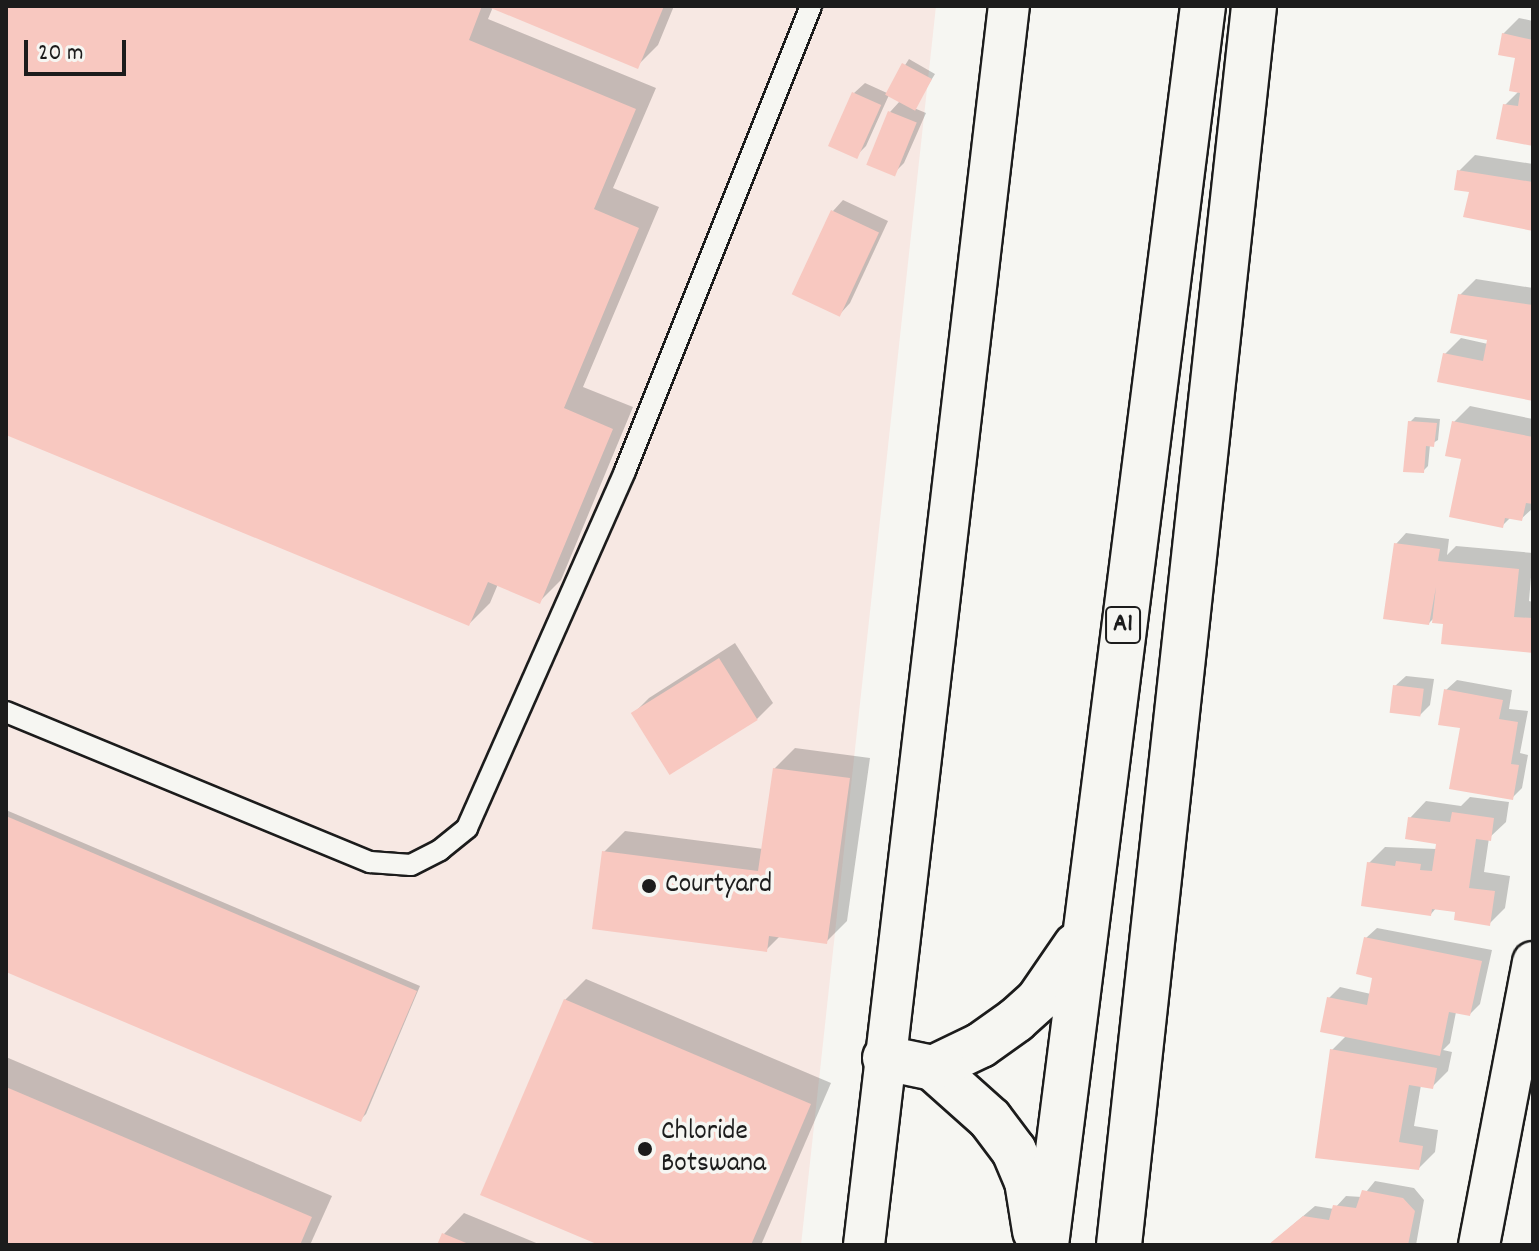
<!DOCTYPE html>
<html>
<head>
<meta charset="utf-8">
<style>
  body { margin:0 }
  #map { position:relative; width:1539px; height:1251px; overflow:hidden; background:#f6f6f2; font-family:Dekko,sans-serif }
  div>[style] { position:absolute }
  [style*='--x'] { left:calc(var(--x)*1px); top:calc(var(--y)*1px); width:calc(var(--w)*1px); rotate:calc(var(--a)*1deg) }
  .built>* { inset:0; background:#f7e8e3 }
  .shadow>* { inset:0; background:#0003 }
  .building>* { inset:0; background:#f8c8c0; transform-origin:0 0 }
  .roads { filter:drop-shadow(2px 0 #1c1c1c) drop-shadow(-2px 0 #1c1c1c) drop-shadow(0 2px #1c1c1c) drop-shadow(0 -2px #1c1c1c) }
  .service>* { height:20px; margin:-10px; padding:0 10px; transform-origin:10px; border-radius:10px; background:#f6f6f2 }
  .minor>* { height:40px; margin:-20px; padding:0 20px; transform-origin:20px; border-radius:20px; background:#f6f6f2 }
  .trunk>* { height:44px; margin:-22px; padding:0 22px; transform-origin:22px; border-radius:22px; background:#f6f6f2 }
  .dots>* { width:22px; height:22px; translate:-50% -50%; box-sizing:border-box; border:4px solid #f6f6f2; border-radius:50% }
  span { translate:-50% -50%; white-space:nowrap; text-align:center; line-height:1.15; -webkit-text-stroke:7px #f6f6f2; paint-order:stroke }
  .shield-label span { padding:2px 6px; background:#f6f6f2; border:2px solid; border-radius:6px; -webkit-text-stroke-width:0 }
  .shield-label { font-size:26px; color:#1c1c1c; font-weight:700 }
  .poi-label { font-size:28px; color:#1c1c1c }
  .left { translate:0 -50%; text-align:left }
  .frame { position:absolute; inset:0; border:8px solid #1c1c1c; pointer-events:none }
  .scale { position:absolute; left:24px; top:40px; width:102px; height:36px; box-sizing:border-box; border:4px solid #1c1c1c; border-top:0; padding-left:10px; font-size:24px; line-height:28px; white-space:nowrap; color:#1c1c1c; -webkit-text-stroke:6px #f6f6f2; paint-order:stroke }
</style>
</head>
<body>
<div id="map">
  <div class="built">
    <div style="clip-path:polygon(6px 6px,936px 6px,801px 1245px,6px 1245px)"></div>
  </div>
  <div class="shadow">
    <div style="clip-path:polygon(6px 6px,674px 6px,658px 45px,637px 66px,493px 7px,488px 19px,656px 88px,613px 188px,659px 207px,583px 387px,633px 407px,561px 580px,540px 601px,498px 584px,490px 603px,469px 624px,6px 433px)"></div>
    <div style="clip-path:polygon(1519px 18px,1533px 21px,1533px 144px,1505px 105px,1519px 91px,1517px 57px,1503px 34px)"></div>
    <div style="clip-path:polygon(909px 59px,935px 74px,914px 108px,926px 113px,904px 163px,893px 174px,890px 112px,900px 101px,889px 95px,866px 146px,856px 156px,854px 93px,865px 83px,887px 93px)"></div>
    <div style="clip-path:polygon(1475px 155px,1533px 164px,1533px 229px,1471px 191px,1459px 171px)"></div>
    <div style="clip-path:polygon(843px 200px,888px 221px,850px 303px,840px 314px,833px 211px)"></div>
    <div style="clip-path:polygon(1476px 279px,1533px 288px,1533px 399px,1445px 354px,1461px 338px,1488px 344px,1489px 338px,1460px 295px)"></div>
    <div style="clip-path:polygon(1470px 406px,1533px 419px,1533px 508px,1521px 519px,1511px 517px,1502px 526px,1463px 458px,1454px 422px)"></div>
    <div style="clip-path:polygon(1415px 417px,1440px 419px,1438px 440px,1430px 445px,1428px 466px,1423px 471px,1410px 422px)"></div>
    <div style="clip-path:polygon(1406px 533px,1449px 539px,1447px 555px,1456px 546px,1533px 553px,1529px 601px,1533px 602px,1533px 651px,1435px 617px,1429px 623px,1396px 544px)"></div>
    <div style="clip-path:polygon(735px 643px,773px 703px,757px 719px,670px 773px,633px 714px,649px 698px)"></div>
    <div style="clip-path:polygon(1406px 676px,1434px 679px,1430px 705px,1419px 716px,1395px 686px)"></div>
    <div style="clip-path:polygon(1457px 680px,1512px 690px,1509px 709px,1528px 711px,1520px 753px,1528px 755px,1522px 788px,1512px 798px,1463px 727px,1446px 690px)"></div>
    <div style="clip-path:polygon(795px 748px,870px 758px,847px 921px,826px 942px,780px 936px,766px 950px,604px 852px,625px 831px,763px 849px,774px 769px)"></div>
    <div style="clip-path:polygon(1470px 797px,1509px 802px,1506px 822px,1489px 838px,1484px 872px,1510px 876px,1505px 908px,1489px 924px,1458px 910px,1437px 907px,1431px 914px,1369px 863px,1385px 847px,1437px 849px,1438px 842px,1410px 818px,1426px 801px,1461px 806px)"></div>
    <div style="clip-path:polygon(6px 810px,420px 986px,366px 1114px,361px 1119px,6px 970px)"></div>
    <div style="clip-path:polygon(1377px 928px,1492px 950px,1480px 1004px,1470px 1014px,1456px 1012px,1450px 1043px,1443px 1050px,1452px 1052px,1448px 1071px,1432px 1087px,1421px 1085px,1414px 1126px,1438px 1130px,1435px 1152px,1419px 1168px,1317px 1156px,1332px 1050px,1347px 1035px,1329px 998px,1340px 987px,1371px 994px,1375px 976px,1366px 938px)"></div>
    <div style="clip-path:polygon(586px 979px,831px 1083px,761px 1245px,604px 1245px,565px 1000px)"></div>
    <div style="clip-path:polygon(6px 1057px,332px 1196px,310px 1245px,6px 1245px)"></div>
    <div style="clip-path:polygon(1375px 1181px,1414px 1188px,1424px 1200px,1416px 1245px,1269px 1245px,1315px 1206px,1334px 1209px,1346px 1196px,1362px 1197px)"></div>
    <div style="clip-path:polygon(464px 1213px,541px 1245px,439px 1245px,444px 1234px)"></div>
  </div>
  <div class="building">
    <div style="clip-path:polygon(6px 6px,482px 6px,469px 40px,636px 109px,594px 209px,639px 228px,564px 408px,613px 429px,540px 604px,488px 582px,469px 626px,6px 435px)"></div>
    <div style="clip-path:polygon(486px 6px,664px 6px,638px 69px)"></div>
    <div style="clip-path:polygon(1502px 33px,1533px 40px,1533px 146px,1496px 139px,1503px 104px,1518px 106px,1520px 93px,1509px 91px,1515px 58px,1498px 55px)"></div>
    <div style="left:902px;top:63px;width:34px;height:36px;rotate:28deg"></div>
    <div style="left:852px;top:92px;width:32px;height:59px;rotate:24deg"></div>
    <div style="left:888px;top:111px;width:31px;height:58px;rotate:22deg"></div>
    <div style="clip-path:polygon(1457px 170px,1533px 182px,1533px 231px,1463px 217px,1469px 192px,1454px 190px)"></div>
    <div style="left:831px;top:210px;width:53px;height:93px;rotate:25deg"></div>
    <div style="clip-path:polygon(1458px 294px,1533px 305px,1533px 401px,1437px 382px,1443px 353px,1483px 361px,1487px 340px,1450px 333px)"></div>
    <div style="clip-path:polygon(1408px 421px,1437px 423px,1434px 447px,1426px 446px,1424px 473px,1403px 472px)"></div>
    <div style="clip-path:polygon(1452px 421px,1533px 437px,1533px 504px,1526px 503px,1522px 521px,1505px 518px,1503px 528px,1449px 517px,1461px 459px,1445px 456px)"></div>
    <div style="clip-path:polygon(1394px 543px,1440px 549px,1438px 561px,1519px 569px,1514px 617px,1533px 618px,1533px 653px,1441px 644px,1443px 624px,1432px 623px,1436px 587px,1429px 625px,1383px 619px)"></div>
    <div style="left:719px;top:658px;width:73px;height:104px;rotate:58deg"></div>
    <div style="left:1393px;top:685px;width:31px;height:28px;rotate:7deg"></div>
    <div style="clip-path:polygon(1444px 689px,1503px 700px,1499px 719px,1518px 722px,1511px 764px,1519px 765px,1513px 800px,1449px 789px,1460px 728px,1438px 725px)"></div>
    <div style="clip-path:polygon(773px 768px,850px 778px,827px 944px,769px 936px,767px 952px,592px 929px,602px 851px,758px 871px)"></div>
    <div style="clip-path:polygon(1452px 812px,1494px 818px,1491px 841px,1476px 839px,1469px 888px,1495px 891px,1490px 926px,1454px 920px,1455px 912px,1432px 909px,1431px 916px,1361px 906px,1367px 862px,1395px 866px,1396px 861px,1421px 864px,1420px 870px,1432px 871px,1436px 844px,1405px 839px,1408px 817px,1450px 822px)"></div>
    <div style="clip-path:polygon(6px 816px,417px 991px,361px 1122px,6px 972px)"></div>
    <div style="clip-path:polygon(1364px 937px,1482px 961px,1470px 1016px,1449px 1012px,1440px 1056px,1320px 1032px,1327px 997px,1367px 1005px,1372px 978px,1356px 974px)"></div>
    <div style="clip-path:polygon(564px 999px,811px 1104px,751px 1245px,599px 1245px,480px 1195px)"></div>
    <div style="clip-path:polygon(1330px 1049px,1437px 1068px,1433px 1089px,1409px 1085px,1399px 1142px,1423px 1146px,1419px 1170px,1315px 1158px)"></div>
    <div style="clip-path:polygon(6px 1087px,312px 1217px,300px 1245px,6px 1245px)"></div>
    <div style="clip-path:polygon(1362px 1190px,1403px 1198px,1415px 1211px,1408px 1245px,1268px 1245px,1303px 1216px,1329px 1220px,1333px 1205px,1356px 1208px)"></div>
    <div style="clip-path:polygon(442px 1233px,471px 1245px,437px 1245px)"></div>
  </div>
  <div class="roads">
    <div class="service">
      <div style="--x:6;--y:712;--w:394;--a:22.4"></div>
      <div style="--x:370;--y:862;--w:41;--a:4.2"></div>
      <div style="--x:411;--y:865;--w:33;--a:-27"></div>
      <div style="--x:440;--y:850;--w:35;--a:-39"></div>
      <div style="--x:467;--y:828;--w:390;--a:-66.1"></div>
      <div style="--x:625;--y:471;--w:501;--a:-68.2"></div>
    </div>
    <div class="minor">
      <div style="--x:864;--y:1245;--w:1247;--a:-83.33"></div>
      <div style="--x:1479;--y:1245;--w:288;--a:-79.2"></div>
    </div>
    <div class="trunk">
      <div style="--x:885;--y:1058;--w:49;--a:11.8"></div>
      <div style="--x:933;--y:1068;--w:76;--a:41.8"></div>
      <div style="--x:990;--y:1119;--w:40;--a:53"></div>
      <div style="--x:1014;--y:1151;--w:33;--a:67"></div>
      <div style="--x:1027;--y:1181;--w:51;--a:80.9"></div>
      <div style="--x:933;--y:1068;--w:53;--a:-25.6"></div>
      <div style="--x:981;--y:1045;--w:43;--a:-35.5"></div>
      <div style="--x:1016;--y:1020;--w:31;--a:-42"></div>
      <div style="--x:1039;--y:999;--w:65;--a:-55.6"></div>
      <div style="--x:1046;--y:1245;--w:1249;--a:-82.78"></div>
      <div style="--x:1119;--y:1245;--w:1246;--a:-83.78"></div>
    </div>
  </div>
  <div class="dots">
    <div style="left:649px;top:886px;background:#1c1c1c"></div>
    <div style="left:645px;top:1149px;background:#1c1c1c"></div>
  </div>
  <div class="shield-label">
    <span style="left:1123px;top:625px">A1</span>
  </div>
  <div class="poi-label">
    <span class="left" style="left:665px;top:886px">Courtyard</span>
    <span class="left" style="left:661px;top:1149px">Chloride<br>Botswana</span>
  </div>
  <div class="frame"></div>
  <div class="scale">20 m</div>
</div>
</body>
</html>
